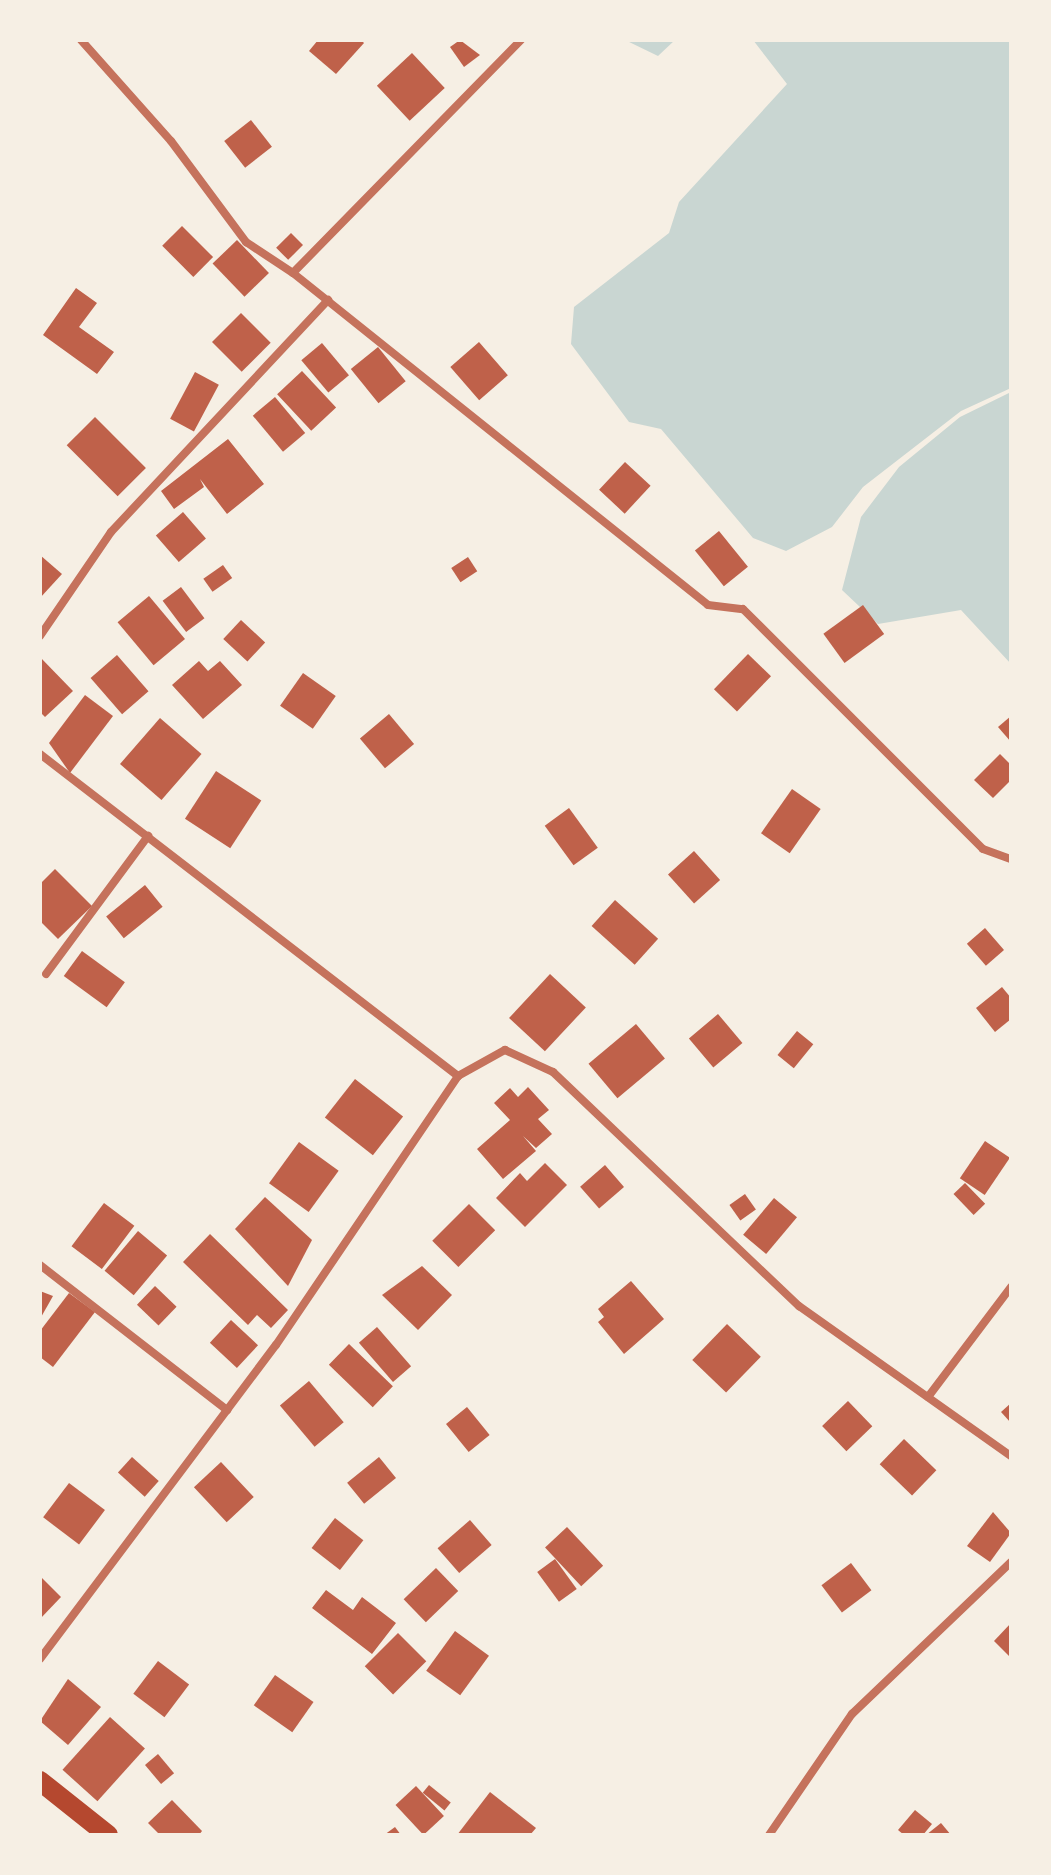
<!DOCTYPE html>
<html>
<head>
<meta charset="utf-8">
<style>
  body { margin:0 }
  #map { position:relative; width:1051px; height:1875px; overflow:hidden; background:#f6efe4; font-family:"Archivo Narrow",sans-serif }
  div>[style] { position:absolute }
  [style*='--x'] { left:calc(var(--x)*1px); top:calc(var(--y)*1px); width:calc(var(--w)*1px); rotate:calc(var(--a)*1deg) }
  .water>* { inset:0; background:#c9d6d2 }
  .building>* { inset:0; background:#bf614a; transform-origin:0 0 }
  .minor>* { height:8px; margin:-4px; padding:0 4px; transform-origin:4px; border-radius:4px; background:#c5725c }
  .primary>* { height:20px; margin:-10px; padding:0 10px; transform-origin:10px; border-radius:10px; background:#b5482f }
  span { translate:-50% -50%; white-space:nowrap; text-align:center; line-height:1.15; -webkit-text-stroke:7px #f6efe4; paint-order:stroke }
  .frame { position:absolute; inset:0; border:42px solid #f6efe4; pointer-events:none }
</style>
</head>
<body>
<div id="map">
  <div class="water">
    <div style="clip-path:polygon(625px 40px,675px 40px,658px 56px)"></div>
    <div style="clip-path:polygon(753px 40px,1011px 40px,1011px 388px,961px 411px,863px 487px,832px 527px,786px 551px,753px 538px,661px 429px,629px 422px,571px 344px,574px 307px,669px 233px,679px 202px,787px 84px)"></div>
    <div style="clip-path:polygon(1011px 392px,1011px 664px,961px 610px,878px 624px,842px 590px,861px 517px,899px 467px,960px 417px)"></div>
  </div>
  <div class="building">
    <div style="clip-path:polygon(318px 40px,361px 40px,364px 43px,336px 74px,309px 51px)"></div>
    <div style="clip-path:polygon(460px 40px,480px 55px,464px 67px,450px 47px)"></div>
    <div style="left:412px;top:53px;width:48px;height:48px;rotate:47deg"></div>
    <div style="left:251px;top:120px;width:34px;height:34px;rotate:52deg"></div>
    <div style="left:182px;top:226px;width:44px;height:28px;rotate:45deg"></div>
    <div style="left:291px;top:233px;width:17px;height:21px;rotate:45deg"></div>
    <div style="left:237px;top:240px;width:46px;height:34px;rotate:46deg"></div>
    <div style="clip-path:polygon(76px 288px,97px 303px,79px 327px,114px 352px,97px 374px,43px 335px)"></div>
    <div style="left:241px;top:313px;width:42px;height:41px;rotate:45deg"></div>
    <div style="left:479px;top:342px;width:44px;height:38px;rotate:49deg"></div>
    <div style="left:322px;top:343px;width:42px;height:27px;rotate:50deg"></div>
    <div style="left:378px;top:347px;width:44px;height:35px;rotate:51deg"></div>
    <div style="left:302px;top:371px;width:50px;height:34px;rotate:47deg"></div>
    <div style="left:195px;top:372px;width:27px;height:53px;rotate:28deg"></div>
    <div style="left:275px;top:397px;width:47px;height:29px;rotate:50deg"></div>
    <div style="left:95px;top:417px;width:72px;height:40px;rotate:45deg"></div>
    <div style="clip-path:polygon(228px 439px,264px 484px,227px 514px,200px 479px,204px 487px,174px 509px,161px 491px)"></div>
    <div style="left:625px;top:462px;width:35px;height:38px;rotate:43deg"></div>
    <div style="left:183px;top:512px;width:35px;height:36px;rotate:49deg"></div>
    <div style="left:719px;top:531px;width:46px;height:31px;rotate:51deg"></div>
    <div style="clip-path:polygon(40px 555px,62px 574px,40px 598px)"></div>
    <div style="left:468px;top:557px;width:17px;height:20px;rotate:57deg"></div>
    <div style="left:223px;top:565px;width:16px;height:24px;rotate:55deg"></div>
    <div style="left:181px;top:587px;width:39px;height:23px;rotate:53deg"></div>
    <div style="left:149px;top:596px;width:56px;height:41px;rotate:50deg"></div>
    <div style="left:863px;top:605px;width:36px;height:49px;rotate:54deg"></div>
    <div style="left:241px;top:620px;width:33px;height:26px;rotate:43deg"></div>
    <div style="left:748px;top:654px;width:32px;height:49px;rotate:44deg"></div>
    <div style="left:117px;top:655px;width:48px;height:35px;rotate:49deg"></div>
    <div style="clip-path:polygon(40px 657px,73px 691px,45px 717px,40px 712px)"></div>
    <div style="clip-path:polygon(199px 661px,208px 671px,220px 661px,242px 685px,203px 719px,172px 685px)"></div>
    <div style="left:303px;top:673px;width:40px;height:40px;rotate:35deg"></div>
    <div style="clip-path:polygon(85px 695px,113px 716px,70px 773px,49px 743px)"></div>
    <div style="left:389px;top:714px;width:39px;height:38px;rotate:50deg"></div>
    <div style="clip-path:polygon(1011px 716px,1011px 742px,998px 727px)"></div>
    <div style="left:160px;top:718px;width:55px;height:61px;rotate:41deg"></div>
    <div style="clip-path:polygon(1000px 754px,1011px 765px,1011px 780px,993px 798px,974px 780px)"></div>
    <div style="left:216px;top:771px;width:54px;height:57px;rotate:33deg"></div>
    <div style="left:792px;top:789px;width:35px;height:54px;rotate:35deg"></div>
    <div style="left:569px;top:808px;width:49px;height:30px;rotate:54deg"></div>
    <div style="left:694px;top:851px;width:39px;height:35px;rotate:48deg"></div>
    <div style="clip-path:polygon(55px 869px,92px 906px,58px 939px,40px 921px,40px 884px)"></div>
    <div style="left:145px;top:885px;width:28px;height:50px;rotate:51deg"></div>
    <div style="left:615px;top:900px;width:58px;height:35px;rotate:42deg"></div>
    <div style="left:985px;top:928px;width:29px;height:24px;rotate:49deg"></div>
    <div style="left:82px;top:951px;width:53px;height:31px;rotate:36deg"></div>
    <div style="left:550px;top:974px;width:49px;height:60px;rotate:43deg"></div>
    <div style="clip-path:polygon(1002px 987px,1011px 998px,1011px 1019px,995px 1032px,976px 1008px)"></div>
    <div style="left:718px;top:1014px;width:38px;height:38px;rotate:50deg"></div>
    <div style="left:636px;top:1024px;width:45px;height:62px;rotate:50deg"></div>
    <div style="left:797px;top:1031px;width:21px;height:31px;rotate:39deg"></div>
    <div style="left:355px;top:1079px;width:61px;height:49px;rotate:38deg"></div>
    <div style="clip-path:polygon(528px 1087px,549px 1110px,538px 1119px,552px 1134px,536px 1148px,523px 1136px,536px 1151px,503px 1179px,477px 1149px,510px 1120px,494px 1103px,510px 1088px,518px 1097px)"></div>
    <div style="left:985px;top:1141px;width:30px;height:45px;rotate:34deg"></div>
    <div style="left:299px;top:1142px;width:49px;height:51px;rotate:36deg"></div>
    <div style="clip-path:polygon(545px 1163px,567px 1185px,525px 1227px,496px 1198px,520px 1173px,527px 1181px)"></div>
    <div style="left:605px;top:1165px;width:29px;height:33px;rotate:49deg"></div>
    <div style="left:965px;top:1183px;width:29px;height:16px;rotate:46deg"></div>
    <div style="left:745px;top:1194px;width:19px;height:19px;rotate:55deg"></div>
    <div style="clip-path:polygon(265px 1197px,312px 1240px,288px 1286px,235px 1229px)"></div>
    <div style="left:774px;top:1198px;width:30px;height:48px;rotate:40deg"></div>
    <div style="left:104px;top:1203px;width:38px;height:54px;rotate:37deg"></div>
    <div style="left:469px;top:1204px;width:37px;height:52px;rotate:45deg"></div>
    <div style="left:138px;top:1231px;width:38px;height:52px;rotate:40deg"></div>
    <div style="clip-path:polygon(210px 1234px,288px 1310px,271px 1328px,257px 1315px,248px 1325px,183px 1262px)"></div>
    <div style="clip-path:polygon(422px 1266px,452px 1295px,418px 1330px,382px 1295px)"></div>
    <div style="clip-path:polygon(631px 1281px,664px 1319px,624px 1354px,598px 1322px,604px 1317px,598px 1309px)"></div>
    <div style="left:155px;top:1286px;width:30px;height:26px;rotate:44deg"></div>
    <div style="clip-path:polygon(40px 1291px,53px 1296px,40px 1319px)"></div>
    <div style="clip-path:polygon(69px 1293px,95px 1312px,53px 1367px,40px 1357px,40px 1331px)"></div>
    <div style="left:231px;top:1320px;width:37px;height:31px;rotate:43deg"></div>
    <div style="left:727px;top:1324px;width:47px;height:50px;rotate:44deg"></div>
    <div style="left:377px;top:1327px;width:52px;height:24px;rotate:49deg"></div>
    <div style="left:349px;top:1344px;width:61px;height:29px;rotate:44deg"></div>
    <div style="left:309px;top:1381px;width:54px;height:38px;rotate:50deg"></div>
    <div style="left:848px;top:1401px;width:35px;height:36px;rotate:46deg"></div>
    <div style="clip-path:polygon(1011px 1403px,1011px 1423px,1001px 1412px)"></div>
    <div style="left:467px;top:1407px;width:36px;height:27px;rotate:51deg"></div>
    <div style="left:904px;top:1439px;width:45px;height:35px;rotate:44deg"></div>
    <div style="left:132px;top:1457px;width:36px;height:21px;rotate:42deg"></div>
    <div style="left:379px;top:1457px;width:27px;height:41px;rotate:51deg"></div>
    <div style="left:221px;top:1462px;width:48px;height:37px;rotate:47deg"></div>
    <div style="left:69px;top:1483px;width:45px;height:43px;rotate:37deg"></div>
    <div style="clip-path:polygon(993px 1512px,1011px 1533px,990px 1562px,967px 1546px)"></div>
    <div style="left:335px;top:1518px;width:36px;height:38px;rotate:38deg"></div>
    <div style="left:470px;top:1520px;width:33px;height:43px;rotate:49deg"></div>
    <div style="left:567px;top:1527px;width:53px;height:30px;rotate:47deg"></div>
    <div style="left:555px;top:1559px;width:37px;height:22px;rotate:54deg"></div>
    <div style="left:851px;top:1563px;width:34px;height:37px;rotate:53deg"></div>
    <div style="left:436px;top:1568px;width:32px;height:45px;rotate:46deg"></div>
    <div style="clip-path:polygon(40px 1576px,61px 1597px,40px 1619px)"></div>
    <div style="clip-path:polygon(326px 1590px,353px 1610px,362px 1597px,396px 1623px,372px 1654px,312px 1608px)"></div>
    <div style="clip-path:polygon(1011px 1623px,1011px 1658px,994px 1641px)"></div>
    <div style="left:455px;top:1631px;width:42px;height:49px;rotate:36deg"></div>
    <div style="left:398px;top:1633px;width:40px;height:47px;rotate:45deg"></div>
    <div style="left:158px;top:1661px;width:39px;height:41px;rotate:37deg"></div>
    <div style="left:275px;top:1675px;width:47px;height:37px;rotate:35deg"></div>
    <div style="clip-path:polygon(68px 1679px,101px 1707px,68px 1745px,40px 1721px)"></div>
    <div style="left:110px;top:1717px;width:47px;height:71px;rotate:42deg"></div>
    <div style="left:158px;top:1754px;width:25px;height:17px;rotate:50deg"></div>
    <div style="left:429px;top:1785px;width:28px;height:10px;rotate:39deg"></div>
    <div style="left:416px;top:1786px;width:41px;height:28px;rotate:47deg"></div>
    <div style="clip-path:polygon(490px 1792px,536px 1828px,530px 1835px,457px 1835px)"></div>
    <div style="clip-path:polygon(172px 1800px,202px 1831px,199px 1835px,160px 1835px,148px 1823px)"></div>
    <div style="clip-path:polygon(915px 1810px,932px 1824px,923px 1835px,904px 1835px,898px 1830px)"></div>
    <div style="clip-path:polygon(941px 1823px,951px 1835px,926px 1835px)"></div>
    <div style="clip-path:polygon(395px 1827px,401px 1835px,384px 1835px)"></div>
  </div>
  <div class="minor">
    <div style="--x:81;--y:40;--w:135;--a:48.3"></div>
    <div style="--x:171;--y:141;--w:126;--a:53.4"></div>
    <div style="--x:246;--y:242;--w:56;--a:33.4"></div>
    <div style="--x:521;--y:40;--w:326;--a:134.4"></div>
    <div style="--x:293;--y:273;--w:531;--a:38.66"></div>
    <div style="--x:708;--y:605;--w:35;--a:7"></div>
    <div style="--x:743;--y:609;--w:339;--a:45"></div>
    <div style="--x:983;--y:849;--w:30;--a:20"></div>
    <div style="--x:40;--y:636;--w:126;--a:-55.7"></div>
    <div style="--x:111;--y:532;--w:318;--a:-46.9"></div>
    <div style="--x:40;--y:754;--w:528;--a:37.61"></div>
    <div style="--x:458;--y:1076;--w:54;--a:-29"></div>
    <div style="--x:505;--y:1050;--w:53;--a:24.6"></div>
    <div style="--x:553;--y:1072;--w:340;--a:43.6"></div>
    <div style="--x:799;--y:1306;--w:260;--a:35.3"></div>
    <div style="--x:46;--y:974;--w:172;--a:-53.5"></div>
    <div style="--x:40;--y:1265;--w:237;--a:37.8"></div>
    <div style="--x:928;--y:1397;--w:138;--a:-53"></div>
    <div style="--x:40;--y:1659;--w:393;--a:-53.1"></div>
    <div style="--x:276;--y:1345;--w:325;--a:-55.9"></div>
    <div style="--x:769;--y:1835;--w:147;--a:-55.6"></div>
    <div style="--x:852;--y:1714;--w:220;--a:-43.7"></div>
  </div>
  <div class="primary">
    <div style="--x:40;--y:1781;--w:87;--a:38.5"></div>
  </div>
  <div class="frame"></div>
</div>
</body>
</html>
